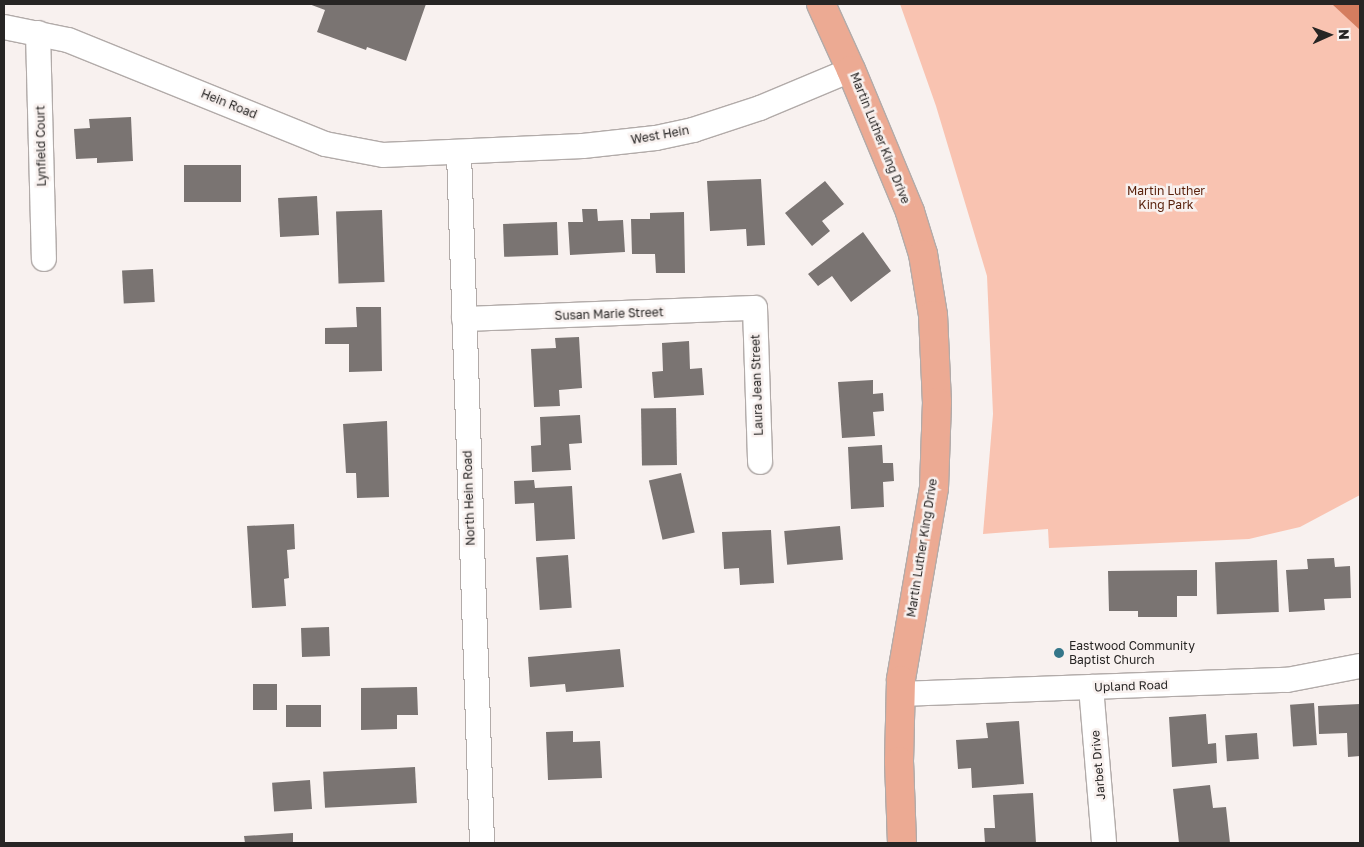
<!DOCTYPE html>
<html>
<head>
<meta charset="utf-8">
<style>
  body { margin:0 }
  #map { position:relative; width:1364px; height:847px; overflow:hidden; background:#f8f1ef; font-family:"Golos Text",sans-serif }
  div>[style] { position:absolute }
  [style*='--x'] { left:calc(var(--x)*1px); top:calc(var(--y)*1px); width:calc(var(--w)*1px); rotate:calc(var(--a)*1deg) }
  .green>* { inset:0; background:#f9c3b1 }
  .water>* { inset:0; background:#d47d5f }
  .building>* { inset:0; background:#7a7472; transform-origin:0 0 }
  .roads { filter:drop-shadow(1px 0 #b2aba9) drop-shadow(-1px 0 #b2aba9) drop-shadow(0 1px #b2aba9) drop-shadow(0 -1px #b2aba9) }
  .minor>* { height:24px; margin:-12px; padding:0 12px; transform-origin:12px; border-radius:12px; background:#fff }
  .major>* { height:28px; margin:-14px; padding:0 14px; transform-origin:14px; border-radius:14px; background:#ecaa93 }
  .dots>* { width:14px; height:14px; translate:-50% -50%; box-sizing:border-box; border:2px solid #f8f1ef; border-radius:50% }
  span { translate:-50% -50%; white-space:nowrap; text-align:center; line-height:1.15; -webkit-text-stroke:5px #f8f1ef; paint-order:stroke }
  .street-label { font-size:12px; color:#272524 }
  .park-label { font-size:12px; color:#5a230e }
  .poi-label { font-size:12px; color:#272524 }
  .left { translate:0 -50%; text-align:left }
  .frame { position:absolute; inset:0; border:5px solid #272524; pointer-events:none }
  .north { position:absolute; left:1304px; top:10px; width:50px; height:50px; -webkit-text-stroke:4px #f8f1ef; paint-order:stroke; rotate:88deg; font-size:14px; font-weight:700; line-height:20px; text-align:center; color:#272524 }
  .north::after { content:''; display:block; margin:auto; width:18px; height:22px; background:#272524; clip-path:polygon(50% 0,100% 100%,50% 72%,0 100%) }
</style>
</head>
<body>
<div id="map">
  <div class="green">
    <div style="clip-path:polygon(900px 4px,1360px 4px,1360px 495px,1300px 527px,1249px 539px,1049px 548px,1048px 529px,983px 534px,993px 414px,987px 276px,936px 106px)"></div>
  </div>
  <div class="water">
    <div style="clip-path:polygon(1332px 4px,1360px 4px,1360px 30px)"></div>
  </div>
  <div class="building">
    <div style="clip-path:polygon(309px 4px,426px 4px,406px 61px,367px 47px,366px 50px,317px 32px,325px 10px)"></div>
    <div style="clip-path:polygon(131px 117px,133px 161px,97px 163px,97px 158px,76px 159px,74px 129px,90px 128px,89px 119px)"></div>
    <div style="left:241px;top:165px;width:37px;height:57px;rotate:90deg"></div>
    <div style="clip-path:polygon(761px 179px,765px 245px,747px 246px,746px 229px,710px 231px,707px 181px)"></div>
    <div style="clip-path:polygon(825px 181px,844px 204px,822px 221px,830px 231px,812px 246px,785px 213px)"></div>
    <div style="left:317px;top:196px;width:39px;height:39px;rotate:87deg"></div>
    <div style="clip-path:polygon(582px 209px,597px 209px,598px 221px,623px 220px,625px 252px,570px 255px,568px 222px,583px 222px)"></div>
    <div style="left:382px;top:210px;width:72px;height:46px;rotate:88deg"></div>
    <div style="clip-path:polygon(684px 212px,685px 273px,656px 273px,655px 254px,632px 254px,631px 219px,650px 219px,650px 213px)"></div>
    <div style="left:557px;top:222px;width:33px;height:54px;rotate:88deg"></div>
    <div style="clip-path:polygon(863px 232px,891px 271px,851px 302px,832px 276px,818px 286px,808px 274px)"></div>
    <div style="left:153px;top:269px;width:33px;height:31px;rotate:87deg"></div>
    <div style="clip-path:polygon(356px 307px,381px 307px,382px 371px,349px 372px,349px 344px,325px 344px,325px 328px,357px 327px)"></div>
    <div style="clip-path:polygon(579px 337px,582px 388px,559px 390px,560px 406px,534px 407px,531px 349px,556px 348px,555px 338px)"></div>
    <div style="clip-path:polygon(689px 341px,690px 369px,702px 368px,704px 395px,654px 398px,652px 372px,663px 371px,662px 343px)"></div>
    <div style="clip-path:polygon(873px 380px,873px 394px,883px 393px,884px 411px,873px 412px,875px 436px,842px 438px,838px 382px)"></div>
    <div style="left:676px;top:408px;width:57px;height:35px;rotate:89deg"></div>
    <div style="clip-path:polygon(580px 415px,582px 443px,569px 444px,571px 470px,532px 472px,531px 446px,541px 445px,540px 417px)"></div>
    <div style="clip-path:polygon(387px 421px,389px 497px,357px 498px,356px 473px,346px 473px,343px 424px)"></div>
    <div style="clip-path:polygon(882px 445px,883px 463px,893px 463px,894px 481px,883px 482px,884px 507px,851px 509px,848px 447px)"></div>
    <div style="left:681px;top:473px;width:61px;height:33px;rotate:77deg"></div>
    <div style="clip-path:polygon(534px 480px,535px 488px,572px 486px,575px 539px,536px 541px,534px 503px,515px 504px,514px 481px)"></div>
    <div style="clip-path:polygon(294px 524px,295px 549px,287px 550px,289px 578px,284px 579px,286px 606px,252px 608px,247px 526px)"></div>
    <div style="left:840px;top:526px;width:34px;height:56px;rotate:85deg"></div>
    <div style="clip-path:polygon(771px 530px,774px 583px,740px 585px,739px 568px,724px 569px,722px 532px)"></div>
    <div style="left:568px;top:555px;width:53px;height:32px;rotate:86deg"></div>
    <div style="clip-path:polygon(1334px 558px,1335px 567px,1350px 566px,1351px 598px,1324px 599px,1325px 610px,1289px 612px,1286px 570px,1308px 569px,1307px 559px)"></div>
    <div style="left:1277px;top:560px;width:52px;height:62px;rotate:88deg"></div>
    <div style="clip-path:polygon(1197px 570px,1197px 596px,1177px 596px,1177px 617px,1138px 617px,1138px 611px,1109px 611px,1108px 571px)"></div>
    <div style="left:329px;top:627px;width:29px;height:28px;rotate:88deg"></div>
    <div style="clip-path:polygon(620px 649px,624px 687px,566px 692px,565px 684px,530px 687px,528px 657px)"></div>
    <div style="left:277px;top:684px;width:26px;height:24px;rotate:90deg"></div>
    <div style="clip-path:polygon(417px 687px,418px 715px,397px 715px,397px 729px,361px 730px,361px 688px)"></div>
    <div style="left:1314px;top:703px;width:42px;height:24px;rotate:86deg"></div>
    <div style="clip-path:polygon(1360px 704px,1360px 756px,1348px 757px,1347px 733px,1319px 734px,1318px 706px)"></div>
    <div style="left:286px;top:705px;width:35px;height:22px"></div>
    <div style="clip-path:polygon(1206px 714px,1208px 744px,1216px 743px,1217px 763px,1172px 767px,1169px 717px)"></div>
    <div style="clip-path:polygon(1019px 721px,1024px 784px,972px 788px,971px 768px,958px 769px,956px 740px,988px 738px,986px 723px)"></div>
    <div style="clip-path:polygon(573px 731px,573px 742px,600px 741px,602px 778px,548px 780px,546px 732px)"></div>
    <div style="left:1257px;top:733px;width:26px;height:32px;rotate:86deg"></div>
    <div style="left:415px;top:767px;width:36px;height:92px;rotate:87deg"></div>
    <div style="left:310px;top:780px;width:29px;height:38px;rotate:86deg"></div>
    <div style="clip-path:polygon(1210px 785px,1213px 808px,1226px 807px,1230px 843px,1179px 843px,1173px 789px)"></div>
    <div style="clip-path:polygon(1033px 793px,1036px 843px,985px 843px,984px 828px,995px 828px,993px 795px)"></div>
    <div style="clip-path:polygon(293px 833px,293px 843px,245px 843px,244px 836px)"></div>
  </div>
  <div class="roads">
    <div class="minor">
      <div style="--x:4;--y:27;--w:65;--a:11.5"></div>
      <div style="--x:68;--y:40;--w:277;--a:22"></div>
      <div style="--x:325;--y:144;--w:59;--a:10.7"></div>
      <div style="--x:383;--y:155;--w:200;--a:-2.6"></div>
      <div style="--x:583;--y:146;--w:73;--a:-6.3"></div>
      <div style="--x:656;--y:138;--w:38;--a:-12"></div>
      <div style="--x:693;--y:130;--w:71;--a:-18.2"></div>
      <div style="--x:760;--y:108;--w:99;--a:-22.7"></div>
      <div style="--x:38;--y:33;--w:226;--a:88.5"></div>
      <div style="--x:459;--y:153;--w:690;--a:88.09"></div>
      <div style="--x:464;--y:319;--w:291;--a:-2.2"></div>
      <div style="--x:755;--y:308;--w:154;--a:88.1"></div>
      <div style="--x:1091;--y:687;--w:157;--a:85.2"></div>
      <div style="--x:900;--y:694;--w:387;--a:-2.1"></div>
      <div style="--x:1287;--y:680;--w:74;--a:-10.9"></div>
    </div>
    <div class="major">
      <div style="--x:821;--y:4;--w:72;--a:65.6"></div>
      <div style="--x:851;--y:70;--w:154;--a:67.4"></div>
      <div style="--x:910;--y:212;--w:44;--a:72.8"></div>
      <div style="--x:923;--y:254;--w:62;--a:80.7"></div>
      <div style="--x:933;--y:315;--w:87;--a:87.4"></div>
      <div style="--x:937;--y:402;--w:86;--a:92"></div>
      <div style="--x:934;--y:488;--w:195;--a:99.8"></div>
      <div style="--x:901;--y:680;--w:81;--a:91.4"></div>
      <div style="--x:899;--y:761;--w:82;--a:87.9"></div>
    </div>
  </div>
  <div class="dots">
    <div style="left:1059px;top:653px;background:#357689"></div>
  </div>
  <div class="street-label">
    <span style="left:229px;top:104px;rotate:22deg">Hein Road</span>
    <span style="left:660px;top:135px;rotate:-10deg">West Hein</span>
    <span style="left:880px;top:138px;rotate:68deg">Martin Luther King Drive</span>
    <span style="left:41px;top:146px;rotate:-91deg">Lynfield Court</span>
    <span style="left:609px;top:314px;rotate:-2deg">Susan Marie Street</span>
    <span style="left:757px;top:385px;rotate:-92deg">Laura Jean Street</span>
    <span style="left:469px;top:498px;rotate:-92deg">North Hein Road</span>
    <span style="left:922px;top:548px;rotate:-81deg">Martin Luther King Drive</span>
    <span style="left:1131px;top:686px;rotate:-2deg">Upland Road</span>
    <span style="left:1098px;top:765px;rotate:-95deg">Jarbet Drive</span>
  </div>
  <div class="park-label">
    <span style="left:1166px;top:198px">Martin Luther<br>King Park</span>
  </div>
  <div class="poi-label">
    <span class="left" style="left:1069px;top:653px">Eastwood Community<br>Baptist Church</span>
  </div>
  <div class="frame"></div>
  <div class="north">N</div>
</div>
</body>
</html>
